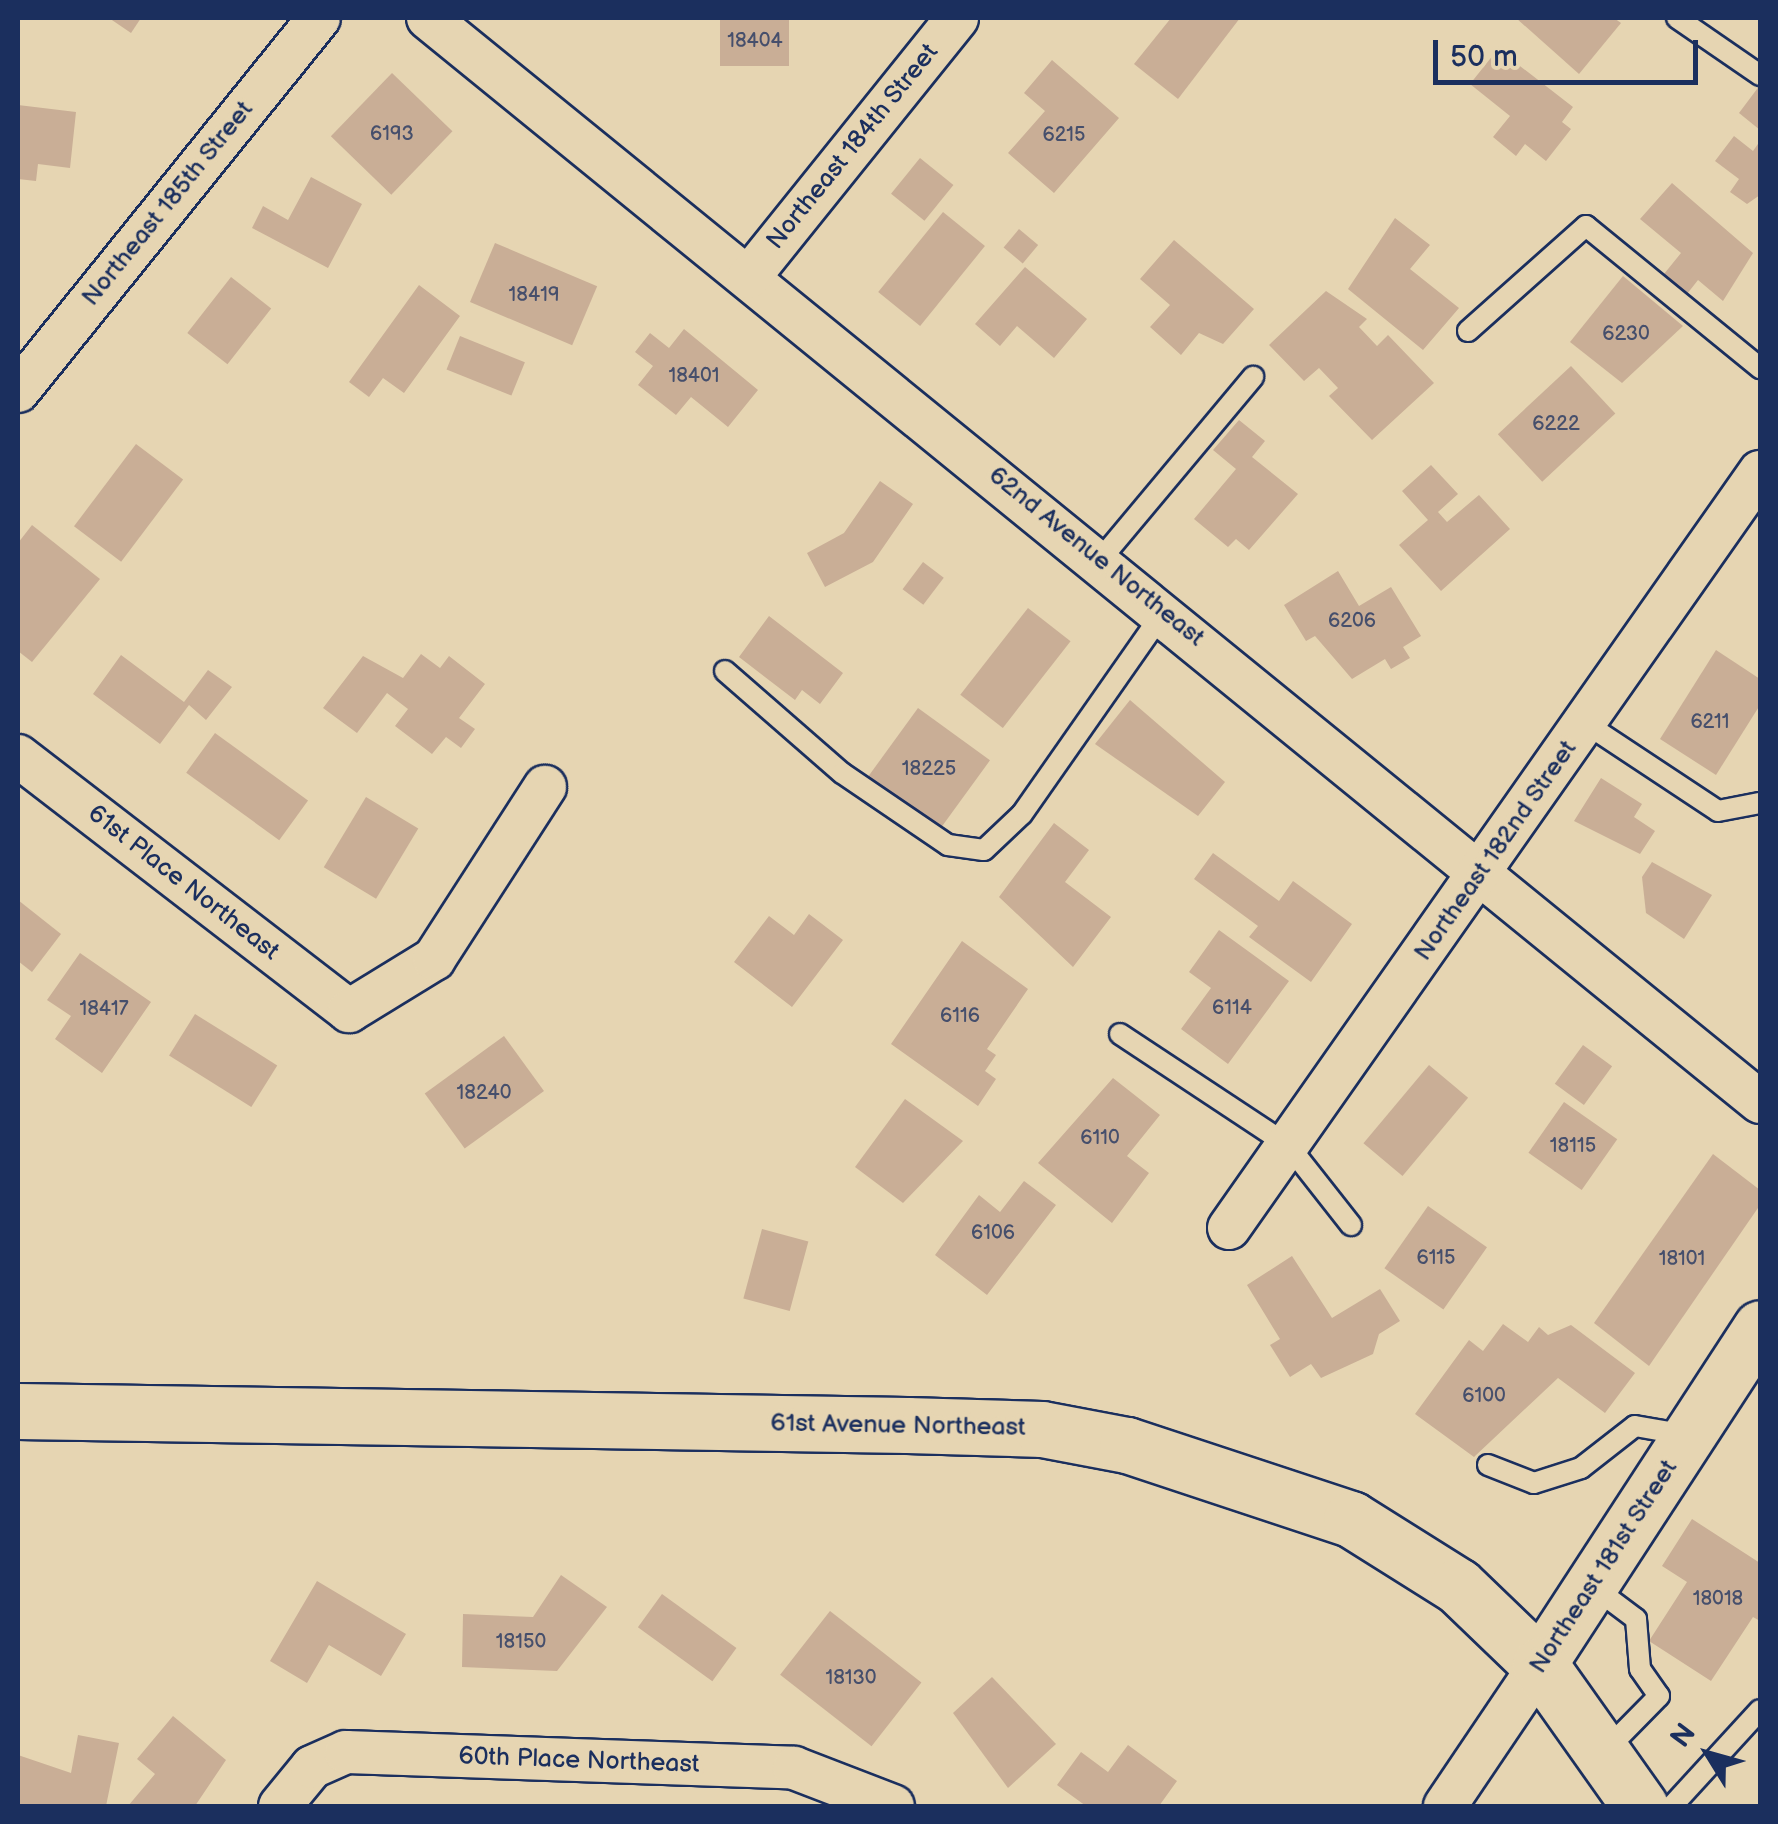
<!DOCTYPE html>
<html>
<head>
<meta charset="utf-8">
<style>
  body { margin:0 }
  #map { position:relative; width:1778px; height:1824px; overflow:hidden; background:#e6d5b2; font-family:"Balsamiq Sans",sans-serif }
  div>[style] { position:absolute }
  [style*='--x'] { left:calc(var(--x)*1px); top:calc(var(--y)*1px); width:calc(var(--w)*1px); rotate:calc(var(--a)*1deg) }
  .building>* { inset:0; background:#c9ae96; transform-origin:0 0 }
  .roads { filter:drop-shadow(2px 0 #1b2f5e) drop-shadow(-2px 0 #1b2f5e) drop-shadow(0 2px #1b2f5e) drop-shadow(0 -2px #1b2f5e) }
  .service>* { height:20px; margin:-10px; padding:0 10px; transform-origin:10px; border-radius:10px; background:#e6d5b2 }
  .minor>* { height:42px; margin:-21px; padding:0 21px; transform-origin:21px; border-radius:21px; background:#e6d5b2 }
  .tertiary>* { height:52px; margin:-26px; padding:0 26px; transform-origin:26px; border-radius:26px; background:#e6d5b2 }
  .secondary>* { height:55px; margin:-27.5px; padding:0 27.5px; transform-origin:27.5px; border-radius:27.5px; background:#e6d5b2 }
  span { translate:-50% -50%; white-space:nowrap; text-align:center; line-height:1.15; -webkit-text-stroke:9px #e6d5b2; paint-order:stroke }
  .number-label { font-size:20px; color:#464f6c }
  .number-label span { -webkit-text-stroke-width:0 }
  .street-label { font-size:25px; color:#1b2f5e }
  .frame { position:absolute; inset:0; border:20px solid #1b2f5e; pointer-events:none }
  .north { position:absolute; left:1658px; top:1704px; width:100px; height:100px; -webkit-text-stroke:8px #e6d5b2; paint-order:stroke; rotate:307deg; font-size:28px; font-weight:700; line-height:40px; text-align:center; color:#1b2f5e }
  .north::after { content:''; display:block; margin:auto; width:35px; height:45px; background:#1b2f5e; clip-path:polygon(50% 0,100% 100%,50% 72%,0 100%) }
  .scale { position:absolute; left:1433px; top:40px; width:265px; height:45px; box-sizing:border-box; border:5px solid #1b2f5e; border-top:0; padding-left:12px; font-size:30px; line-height:35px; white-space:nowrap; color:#1b2f5e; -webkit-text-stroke:8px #e6d5b2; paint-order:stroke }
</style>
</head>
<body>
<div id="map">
  <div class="building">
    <div style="clip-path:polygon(109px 18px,141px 18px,131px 33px)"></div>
    <div style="left:720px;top:18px;width:69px;height:48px"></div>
    <div style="clip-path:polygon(1171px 18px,1240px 18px,1178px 99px,1134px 64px)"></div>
    <div style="clip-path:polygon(1516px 18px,1614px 18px,1621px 23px,1579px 74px)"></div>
    <div style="clip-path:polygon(1498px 49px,1573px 107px,1562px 122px,1571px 129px,1546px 161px,1525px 144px,1516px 156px,1493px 137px,1510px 116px,1470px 84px)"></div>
    <div style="clip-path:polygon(1052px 60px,1119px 118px,1054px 193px,1008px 153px,1045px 111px,1024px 93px)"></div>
    <div style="left:392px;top:73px;width:84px;height:88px;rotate:44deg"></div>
    <div style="clip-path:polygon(1760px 85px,1760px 130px,1739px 113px)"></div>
    <div style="clip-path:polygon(18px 105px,76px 112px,70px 168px,38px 164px,36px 181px,18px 179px)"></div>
    <div style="clip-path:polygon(1734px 136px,1753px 151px,1760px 141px,1760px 195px,1747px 204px,1730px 192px,1739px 179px,1715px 161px)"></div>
    <div style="left:920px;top:158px;width:43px;height:46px;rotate:39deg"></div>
    <div style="clip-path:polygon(311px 177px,362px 204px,328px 268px,252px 228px,263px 206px,288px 220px)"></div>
    <div style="clip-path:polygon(1672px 183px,1753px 253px,1723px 301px,1698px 280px,1687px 294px,1664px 274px,1681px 253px,1640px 219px)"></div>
    <div style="left:943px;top:212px;width:54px;height:103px;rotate:39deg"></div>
    <div style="clip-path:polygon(1395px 218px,1430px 245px,1410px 269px,1459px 308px,1423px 350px,1348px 289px)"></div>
    <div style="left:1019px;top:229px;width:25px;height:24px;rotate:40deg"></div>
    <div style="clip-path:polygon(1174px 240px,1254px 309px,1223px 344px,1199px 333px,1181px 355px,1150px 327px,1170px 305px,1140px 279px)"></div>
    <div style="left:495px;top:243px;width:111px;height:64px;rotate:23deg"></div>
    <div style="clip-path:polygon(1025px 267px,1087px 319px,1054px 358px,1017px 326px,1000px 346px,975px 324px)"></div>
    <div style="clip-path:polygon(1623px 276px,1683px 326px,1622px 383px,1570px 342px)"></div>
    <div style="left:231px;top:277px;width:51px;height:71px;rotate:38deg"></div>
    <div style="clip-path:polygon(419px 285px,460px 316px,404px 393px,383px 378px,369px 397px,349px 382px)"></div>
    <div style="clip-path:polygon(1326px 291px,1367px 319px,1359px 327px,1377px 346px,1388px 335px,1434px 383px,1372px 440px,1329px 396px,1338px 388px,1319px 368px,1304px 381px,1269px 345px)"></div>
    <div style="clip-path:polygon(684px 329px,758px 390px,728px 427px,691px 397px,676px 415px,638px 385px,653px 366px,635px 352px,650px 333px,669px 348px)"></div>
    <div style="left:460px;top:336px;width:70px;height:36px;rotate:22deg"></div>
    <div style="left:1571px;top:366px;width:65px;height:100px;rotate:47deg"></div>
    <div style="clip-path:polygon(1239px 420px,1265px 441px,1252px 457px,1298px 494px,1249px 550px,1236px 539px,1228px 547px,1194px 519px,1236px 469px,1213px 450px)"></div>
    <div style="left:136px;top:444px;width:59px;height:103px;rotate:37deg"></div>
    <div style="clip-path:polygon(1431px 465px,1458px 494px,1438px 512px,1447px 522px,1479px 495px,1510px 529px,1441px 591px,1399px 545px,1428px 520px,1402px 491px)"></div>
    <div style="clip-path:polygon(880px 481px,913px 504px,873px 562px,825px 587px,807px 553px,844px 533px)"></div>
    <div style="clip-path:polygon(32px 525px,100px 579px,32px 662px,18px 651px,18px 543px)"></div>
    <div style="left:923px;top:562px;width:26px;height:34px;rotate:37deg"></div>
    <div style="clip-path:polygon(1338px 571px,1359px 606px,1391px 587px,1421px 636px,1403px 647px,1410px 658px,1391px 669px,1385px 659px,1352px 679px,1315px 636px,1306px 641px,1284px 605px)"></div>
    <div style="left:1028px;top:608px;width:54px;height:110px;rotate:38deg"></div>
    <div style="clip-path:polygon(769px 616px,843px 673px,820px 704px,802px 690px,795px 700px,739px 657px)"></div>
    <div style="clip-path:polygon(1716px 650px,1760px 679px,1760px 705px,1716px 775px,1660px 739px)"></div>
    <div style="clip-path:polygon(421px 654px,440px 668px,449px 656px,485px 684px,459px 718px,475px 729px,461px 748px,446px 737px,432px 754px,395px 726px,408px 709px,387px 693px,357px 733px,323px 708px,363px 656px,403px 678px)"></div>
    <div style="clip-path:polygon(121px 655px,184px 702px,208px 670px,232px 687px,206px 720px,189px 705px,160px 744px,93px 694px)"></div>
    <div style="clip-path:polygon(1130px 700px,1225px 782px,1198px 816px,1095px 744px)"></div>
    <div style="left:918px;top:708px;width:89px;height:85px;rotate:36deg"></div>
    <div style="left:215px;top:733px;width:115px;height:49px;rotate:36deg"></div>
    <div style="clip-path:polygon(1601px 778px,1642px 804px,1634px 817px,1655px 831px,1640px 854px,1574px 821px)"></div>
    <div style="left:366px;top:797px;width:61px;height:82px;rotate:31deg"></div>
    <div style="clip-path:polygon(1054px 823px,1089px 850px,1065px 882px,1111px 917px,1073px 967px,999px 897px)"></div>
    <div style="clip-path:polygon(1213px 853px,1279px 901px,1293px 881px,1352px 924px,1311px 982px,1249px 937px,1258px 926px,1194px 879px)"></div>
    <div style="clip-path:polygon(1652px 862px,1712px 895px,1684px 939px,1646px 913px,1642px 877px)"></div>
    <div style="clip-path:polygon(18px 900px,61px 934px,32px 972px,18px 961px)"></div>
    <div style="clip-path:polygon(809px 914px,843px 940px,792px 1007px,734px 962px,769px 916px,794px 935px)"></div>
    <div style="clip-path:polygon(1219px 930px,1289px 981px,1228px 1064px,1181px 1029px,1211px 988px,1189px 972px)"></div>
    <div style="clip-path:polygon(962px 941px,1028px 989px,987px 1049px,996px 1055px,985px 1071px,996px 1079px,978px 1106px,891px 1044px)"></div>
    <div style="clip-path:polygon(80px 953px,151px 1002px,102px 1073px,55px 1039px,71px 1016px,47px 1000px)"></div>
    <div style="left:195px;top:1014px;width:97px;height:49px;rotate:32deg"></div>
    <div style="left:504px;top:1036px;width:68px;height:98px;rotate:54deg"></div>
    <div style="left:1583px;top:1045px;width:36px;height:48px;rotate:36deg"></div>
    <div style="left:1429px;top:1065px;width:51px;height:102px;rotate:40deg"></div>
    <div style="clip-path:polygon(1113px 1078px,1160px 1115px,1127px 1156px,1149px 1173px,1112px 1223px,1038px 1163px)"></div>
    <div style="clip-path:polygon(905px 1099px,963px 1141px,903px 1203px,855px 1167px)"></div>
    <div style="left:1564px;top:1102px;width:65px;height:62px;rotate:35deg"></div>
    <div style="clip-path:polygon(1713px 1154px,1760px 1190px,1760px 1205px,1649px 1366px,1594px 1323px)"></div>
    <div style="clip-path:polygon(1024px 1181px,1056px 1205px,987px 1295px,935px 1255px,979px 1195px,1000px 1212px)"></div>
    <div style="left:1428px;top:1206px;width:72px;height:76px;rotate:35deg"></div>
    <div style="left:762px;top:1229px;width:48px;height:72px;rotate:15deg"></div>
    <div style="clip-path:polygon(1292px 1256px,1332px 1318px,1380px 1289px,1400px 1321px,1379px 1334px,1373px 1354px,1321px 1378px,1311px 1364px,1290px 1377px,1270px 1345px,1280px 1339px,1247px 1285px)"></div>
    <div style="clip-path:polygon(1503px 1324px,1528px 1342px,1539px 1327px,1548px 1335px,1571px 1325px,1635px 1373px,1605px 1413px,1558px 1378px,1474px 1457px,1415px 1414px,1469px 1340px,1483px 1351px)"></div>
    <div style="clip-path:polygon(1692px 1519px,1760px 1563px,1760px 1621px,1753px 1617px,1711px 1681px,1649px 1641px,1687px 1582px,1662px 1566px)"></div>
    <div style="clip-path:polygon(561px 1575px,607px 1607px,557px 1671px,462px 1667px,463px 1614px,533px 1617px)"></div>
    <div style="clip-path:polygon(317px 1581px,406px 1634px,381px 1676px,329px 1645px,307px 1683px,270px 1661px)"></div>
    <div style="left:662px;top:1594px;width:92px;height:41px;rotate:36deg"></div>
    <div style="left:830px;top:1611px;width:116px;height:81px;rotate:38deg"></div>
    <div style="clip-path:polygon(992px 1677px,1056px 1744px,1008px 1788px,953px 1713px)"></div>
    <div style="clip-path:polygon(173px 1716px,226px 1760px,195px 1806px,128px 1806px,155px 1774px,137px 1759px)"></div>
    <div style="clip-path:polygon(78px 1735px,119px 1743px,106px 1806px,18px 1806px,18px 1755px,71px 1773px)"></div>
    <div style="clip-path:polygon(1128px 1745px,1177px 1781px,1159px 1806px,1086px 1806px,1057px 1785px,1081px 1752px,1108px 1772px)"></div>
  </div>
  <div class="roads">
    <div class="service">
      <div style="--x:1677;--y:18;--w:101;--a:34.5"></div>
      <div style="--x:1468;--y:331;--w:158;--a:-41.7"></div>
      <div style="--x:1586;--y:226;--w:225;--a:39.2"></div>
      <div style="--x:1100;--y:560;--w:239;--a:-50.1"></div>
      <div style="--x:725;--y:671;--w:155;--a:41.1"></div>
      <div style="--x:842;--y:773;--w:128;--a:34.2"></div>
      <div style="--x:948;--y:845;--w:36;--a:8"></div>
      <div style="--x:984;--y:850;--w:52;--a:-43.5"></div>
      <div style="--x:1022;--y:814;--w:246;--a:-55"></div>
      <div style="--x:1585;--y:723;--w:159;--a:33.5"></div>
      <div style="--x:1718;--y:811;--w:43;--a:-10.8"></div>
      <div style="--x:1120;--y:1034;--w:201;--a:33.5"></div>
      <div style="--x:1288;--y:1145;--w:102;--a:51.8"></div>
      <div style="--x:1488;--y:1465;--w:49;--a:21.4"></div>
      <div style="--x:1534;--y:1483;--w:49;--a:-17.7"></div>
      <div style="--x:1581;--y:1468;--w:68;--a:-37.9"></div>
      <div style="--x:1635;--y:1426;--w:53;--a:9.8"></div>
      <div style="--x:1592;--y:1586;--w:55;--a:36.9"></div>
      <div style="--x:1636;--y:1619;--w:50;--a:85.4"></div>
      <div style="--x:1640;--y:1669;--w:33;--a:55"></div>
      <div style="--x:1659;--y:1696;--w:78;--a:134.5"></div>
      <div style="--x:1672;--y:1806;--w:130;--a:-47.5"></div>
    </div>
    <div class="minor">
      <div style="--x:428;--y:18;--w:1717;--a:39.14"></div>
      <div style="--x:749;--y:277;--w:332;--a:-51.2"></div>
      <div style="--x:18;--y:391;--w:479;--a:-51.1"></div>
      <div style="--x:18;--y:756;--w:418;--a:37.6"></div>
      <div style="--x:349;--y:1011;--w:100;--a:-31.5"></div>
      <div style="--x:434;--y:959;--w:205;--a:-57.2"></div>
      <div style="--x:1229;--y:1228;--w:924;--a:-54.92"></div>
      <div style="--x:280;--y:1806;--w:50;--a:-50.6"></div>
      <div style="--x:312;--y:1767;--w:37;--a:-24"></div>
      <div style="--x:346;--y:1752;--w:448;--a:2"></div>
      <div style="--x:794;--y:1768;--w:106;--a:21"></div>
      <div style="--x:1445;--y:1806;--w:170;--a:-56"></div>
    </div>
    <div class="tertiary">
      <div style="--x:1540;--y:1665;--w:403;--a:-56.9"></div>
    </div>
    <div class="secondary">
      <div style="--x:18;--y:1411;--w:889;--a:0.9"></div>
      <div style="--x:907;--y:1425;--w:135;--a:1.7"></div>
      <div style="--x:1042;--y:1429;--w:86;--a:10.7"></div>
      <div style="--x:1127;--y:1445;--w:236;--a:18.3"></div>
      <div style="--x:1351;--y:1519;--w:126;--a:32.1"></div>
      <div style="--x:1458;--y:1586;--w:114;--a:43.9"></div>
      <div style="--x:1540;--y:1665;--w:173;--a:54.7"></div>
    </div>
  </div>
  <div class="number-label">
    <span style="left:755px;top:41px">18404</span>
    <span style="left:392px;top:134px">6193</span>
    <span style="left:1064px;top:135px">6215</span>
    <span style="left:534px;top:295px">18419</span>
    <span style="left:1626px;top:334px">6230</span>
    <span style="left:694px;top:376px">18401</span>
    <span style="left:1556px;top:424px">6222</span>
    <span style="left:1352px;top:621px">6206</span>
    <span style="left:1710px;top:722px">6211</span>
    <span style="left:929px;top:769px">18225</span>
    <span style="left:1232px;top:1008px">6114</span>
    <span style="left:104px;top:1009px">18417</span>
    <span style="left:960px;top:1016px">6116</span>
    <span style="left:484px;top:1093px">18240</span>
    <span style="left:1100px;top:1138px">6110</span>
    <span style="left:1573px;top:1146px">18115</span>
    <span style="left:993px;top:1233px">6106</span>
    <span style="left:1436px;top:1258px">6115</span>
    <span style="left:1682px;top:1259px">18101</span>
    <span style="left:1484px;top:1396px">6100</span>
    <span style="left:1718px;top:1599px">18018</span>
    <span style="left:521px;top:1642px">18150</span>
    <span style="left:851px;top:1678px">18130</span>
  </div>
  <div class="street-label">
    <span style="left:853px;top:147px;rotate:-51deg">Northeast 184th Street</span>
    <span style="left:168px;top:204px;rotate:-51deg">Northeast 185th Street</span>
    <span style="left:1096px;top:557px;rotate:39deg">62nd Avenue Northeast</span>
    <span style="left:1496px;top:851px;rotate:-55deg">Northeast 182nd Street</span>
    <span style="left:183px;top:883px;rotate:38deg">61st Place Northeast</span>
    <span style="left:898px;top:1426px;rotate:1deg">61st Avenue Northeast</span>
    <span style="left:1604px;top:1567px;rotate:-57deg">Northeast 181st Street</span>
    <span style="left:579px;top:1761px;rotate:2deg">60th Place Northeast</span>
  </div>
  <div class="frame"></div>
  <div class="north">N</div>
  <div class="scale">50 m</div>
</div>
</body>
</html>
